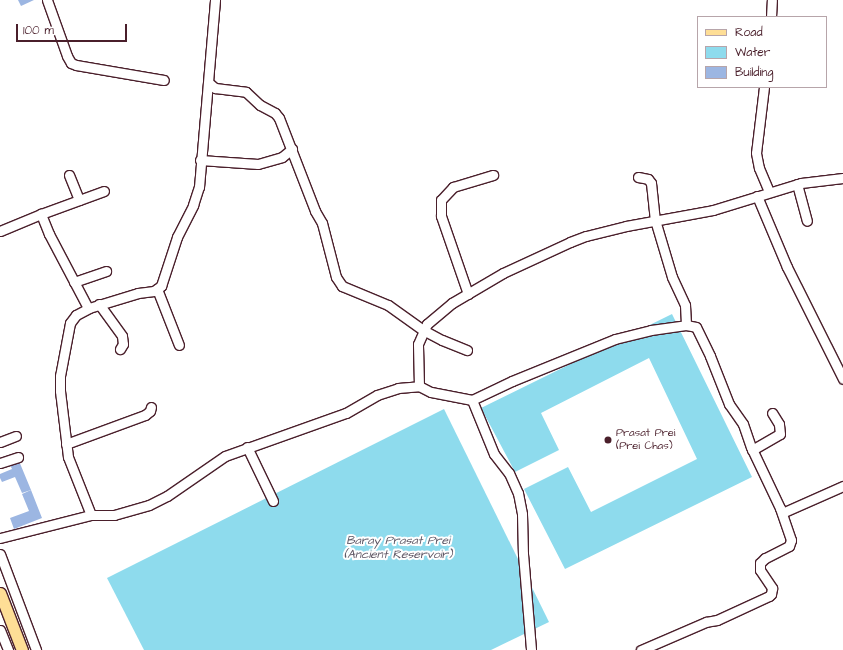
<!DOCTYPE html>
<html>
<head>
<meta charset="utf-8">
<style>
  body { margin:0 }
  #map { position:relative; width:843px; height:650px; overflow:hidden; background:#fff; font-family:"Architects Daughter",sans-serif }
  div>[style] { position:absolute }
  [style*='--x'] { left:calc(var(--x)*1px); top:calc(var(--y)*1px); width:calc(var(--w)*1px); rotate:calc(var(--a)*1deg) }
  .water>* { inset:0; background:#8edbed }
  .building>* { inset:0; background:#9cb6e2 }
  .roads { filter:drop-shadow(1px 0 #4a1f2b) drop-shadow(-1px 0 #4a1f2b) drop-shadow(0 1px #4a1f2b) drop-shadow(0 -1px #4a1f2b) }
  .minor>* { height:9px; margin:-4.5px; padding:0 4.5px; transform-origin:4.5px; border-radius:4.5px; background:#fff }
  .major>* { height:11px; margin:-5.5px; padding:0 5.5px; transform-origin:5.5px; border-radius:5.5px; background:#fede96 }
  .dots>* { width:11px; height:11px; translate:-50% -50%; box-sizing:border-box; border:2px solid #fff; border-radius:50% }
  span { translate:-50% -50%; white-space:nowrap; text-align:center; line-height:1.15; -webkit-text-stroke:4px #fff; paint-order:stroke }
  .poi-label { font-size:11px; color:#4a1f2b }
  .left { translate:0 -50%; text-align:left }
  .water-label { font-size:12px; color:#5e5765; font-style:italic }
  .legend { position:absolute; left:697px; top:16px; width:130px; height:72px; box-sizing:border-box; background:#fff; border:1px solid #b7a5aa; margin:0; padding:5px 7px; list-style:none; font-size:12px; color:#4a1f2b }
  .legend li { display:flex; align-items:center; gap:8px; height:20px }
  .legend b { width:20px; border:1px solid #b7a5aa }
  .scale { position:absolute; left:16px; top:24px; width:111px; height:18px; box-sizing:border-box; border:2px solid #4a1f2b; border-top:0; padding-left:5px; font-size:12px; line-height:14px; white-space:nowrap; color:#4a1f2b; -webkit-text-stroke:3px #fff; paint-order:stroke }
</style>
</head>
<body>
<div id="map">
  <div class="water">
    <div style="clip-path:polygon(672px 314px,752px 477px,565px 569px,524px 489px,568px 467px,591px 512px,697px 459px,649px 358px,541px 413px,559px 450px,515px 472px,481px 408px)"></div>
    <div style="clip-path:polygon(444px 409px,549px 622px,491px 650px,144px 650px,107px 578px)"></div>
  </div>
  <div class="building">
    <div style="clip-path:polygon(18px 0,34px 0,21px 6px)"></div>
    <div style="clip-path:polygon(19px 461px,31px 490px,22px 493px,15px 477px,2px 482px,0 478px,0 474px,12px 469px,10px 465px)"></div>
    <div style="clip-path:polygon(31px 490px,42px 518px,14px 529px,10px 518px,29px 511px,22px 494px)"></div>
  </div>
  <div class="roads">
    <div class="minor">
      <div style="--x:47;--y:0;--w:59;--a:70.3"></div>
      <div style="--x:67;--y:56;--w:8;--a:60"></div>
      <div style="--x:71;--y:63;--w:5;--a:22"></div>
      <div style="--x:76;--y:65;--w:89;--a:9.7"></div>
      <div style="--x:771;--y:17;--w:17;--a:-87"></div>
      <div style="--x:209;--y:83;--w:8;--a:40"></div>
      <div style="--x:215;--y:88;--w:31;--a:7"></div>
      <div style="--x:246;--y:92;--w:19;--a:43"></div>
      <div style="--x:260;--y:105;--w:17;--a:28"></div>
      <div style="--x:275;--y:113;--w:6;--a:51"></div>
      <div style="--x:279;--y:118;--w:100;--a:68.8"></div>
      <div style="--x:315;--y:211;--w:14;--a:60"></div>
      <div style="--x:322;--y:223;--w:56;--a:75.5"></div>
      <div style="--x:336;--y:277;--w:11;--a:56"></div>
      <div style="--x:342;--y:286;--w:50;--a:22.4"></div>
      <div style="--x:388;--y:305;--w:43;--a:35.5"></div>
      <div style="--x:423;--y:330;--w:21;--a:28"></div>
      <div style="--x:442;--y:340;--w:27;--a:22"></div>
      <div style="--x:764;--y:87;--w:66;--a:96.9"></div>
      <div style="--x:756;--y:153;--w:15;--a:79"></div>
      <div style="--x:759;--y:168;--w:26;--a:67"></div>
      <div style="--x:200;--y:160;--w:58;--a:3.9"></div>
      <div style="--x:258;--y:164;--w:25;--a:-16"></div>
      <div style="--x:282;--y:157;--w:13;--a:-39"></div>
      <div style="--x:69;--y:175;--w:27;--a:68"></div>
      <div style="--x:638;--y:177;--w:10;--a:11"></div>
      <div style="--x:648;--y:179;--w:5;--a:53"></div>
      <div style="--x:651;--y:183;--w:37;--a:84"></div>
      <div style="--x:655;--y:220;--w:59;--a:73.4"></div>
      <div style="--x:672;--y:277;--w:31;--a:65"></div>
      <div style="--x:685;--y:305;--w:20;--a:87"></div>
      <div style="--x:797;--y:184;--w:38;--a:75"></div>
      <div style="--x:757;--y:196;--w:77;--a:67.1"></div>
      <div style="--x:787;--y:267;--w:125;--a:63.4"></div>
      <div style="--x:0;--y:231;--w:44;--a:-22.5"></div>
      <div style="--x:74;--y:282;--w:34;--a:-19"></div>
      <div style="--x:157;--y:289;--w:60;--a:68.6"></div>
      <div style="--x:468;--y:294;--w:83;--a:-109.1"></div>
      <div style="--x:441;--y:216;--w:16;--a:-90"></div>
      <div style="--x:441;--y:200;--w:18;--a:-47"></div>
      <div style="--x:453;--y:187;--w:42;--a:-16.7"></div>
      <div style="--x:99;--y:304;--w:39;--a:54"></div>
      <div style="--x:122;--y:336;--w:8;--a:83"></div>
      <div style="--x:123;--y:344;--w:6;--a:121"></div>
      <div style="--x:88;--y:308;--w:84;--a:-117.8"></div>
      <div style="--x:49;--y:234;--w:22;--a:-112"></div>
      <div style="--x:41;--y:214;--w:67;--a:-20.1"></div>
      <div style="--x:419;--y:386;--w:13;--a:27"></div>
      <div style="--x:431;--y:392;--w:42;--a:11"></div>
      <div style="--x:472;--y:400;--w:44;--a:-25.4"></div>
      <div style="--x:512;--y:381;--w:111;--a:-22.2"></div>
      <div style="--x:615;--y:339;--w:37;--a:-14"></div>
      <div style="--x:651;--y:330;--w:35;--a:-8"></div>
      <div style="--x:686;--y:325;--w:10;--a:11"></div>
      <div style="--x:696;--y:327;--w:32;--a:64"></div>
      <div style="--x:710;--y:356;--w:52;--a:68.4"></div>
      <div style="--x:729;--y:404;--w:24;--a:55"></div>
      <div style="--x:743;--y:424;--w:24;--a:71"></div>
      <div style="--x:751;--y:447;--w:68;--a:64.6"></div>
      <div style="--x:780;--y:508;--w:34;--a:71"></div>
      <div style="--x:791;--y:540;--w:6;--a:108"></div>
      <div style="--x:789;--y:546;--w:27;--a:153"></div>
      <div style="--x:765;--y:558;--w:7;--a:135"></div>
      <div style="--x:760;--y:563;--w:7;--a:90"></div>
      <div style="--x:760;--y:570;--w:22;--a:56"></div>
      <div style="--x:772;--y:588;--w:6;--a:99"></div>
      <div style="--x:771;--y:594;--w:3;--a:135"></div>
      <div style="--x:769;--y:596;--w:57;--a:155.2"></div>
      <div style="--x:717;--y:620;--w:11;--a:170"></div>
      <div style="--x:706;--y:622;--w:71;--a:156.7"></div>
      <div style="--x:472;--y:400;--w:58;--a:67.8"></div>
      <div style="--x:494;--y:454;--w:24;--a:52"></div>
      <div style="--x:509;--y:473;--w:22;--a:66"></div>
      <div style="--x:518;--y:493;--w:21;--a:79"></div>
      <div style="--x:522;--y:514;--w:40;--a:88.6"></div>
      <div style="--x:523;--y:554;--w:96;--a:85.2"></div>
      <div style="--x:0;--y:442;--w:17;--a:-21"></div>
      <div style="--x:66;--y:444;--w:84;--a:-20.2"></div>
      <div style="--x:145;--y:415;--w:6;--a:-39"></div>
      <div style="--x:150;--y:411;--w:4;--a:-76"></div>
      <div style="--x:247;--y:447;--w:60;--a:64.3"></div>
      <div style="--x:752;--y:450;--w:32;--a:-30"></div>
      <div style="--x:780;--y:434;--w:10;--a:-96"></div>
      <div style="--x:779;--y:424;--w:13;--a:-122"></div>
      <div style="--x:0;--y:463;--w:19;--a:-18"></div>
      <div style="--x:782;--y:513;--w:67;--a:-23.9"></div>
      <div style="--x:91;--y:515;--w:62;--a:-111.6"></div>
      <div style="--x:68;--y:457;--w:66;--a:-96.9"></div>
      <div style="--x:60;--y:391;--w:15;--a:-90"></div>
      <div style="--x:60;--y:376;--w:54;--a:-79.3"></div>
      <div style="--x:70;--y:323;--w:10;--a:-53"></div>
      <div style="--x:76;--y:315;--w:15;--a:-28"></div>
      <div style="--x:89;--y:308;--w:51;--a:-17"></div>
      <div style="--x:138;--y:293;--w:16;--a:-7"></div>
      <div style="--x:154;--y:291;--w:9;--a:-36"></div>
      <div style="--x:161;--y:286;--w:52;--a:-71.9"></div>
      <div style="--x:177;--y:237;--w:36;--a:-63"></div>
      <div style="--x:193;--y:205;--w:19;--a:-72"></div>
      <div style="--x:199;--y:187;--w:188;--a:-85.1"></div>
      <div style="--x:0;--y:538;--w:94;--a:-14.2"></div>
      <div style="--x:91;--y:515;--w:23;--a:0"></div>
      <div style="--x:114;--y:515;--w:36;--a:-16"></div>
      <div style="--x:149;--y:505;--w:20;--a:-27"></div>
      <div style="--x:167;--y:496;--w:70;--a:-34.6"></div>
      <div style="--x:225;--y:456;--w:128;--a:-19.6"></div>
      <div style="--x:346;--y:413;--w:36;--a:-30"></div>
      <div style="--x:377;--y:395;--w:22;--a:-18"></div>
      <div style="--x:398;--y:388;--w:21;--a:-5"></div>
      <div style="--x:419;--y:386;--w:42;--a:-91.4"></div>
      <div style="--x:418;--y:344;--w:22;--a:-66"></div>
      <div style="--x:427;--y:324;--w:33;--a:-40"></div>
      <div style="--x:452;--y:303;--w:59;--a:-30.5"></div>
      <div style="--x:503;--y:273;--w:74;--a:-24.8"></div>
      <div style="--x:570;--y:242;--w:17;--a:-21"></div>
      <div style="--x:586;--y:236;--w:41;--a:-14"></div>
      <div style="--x:626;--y:226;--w:88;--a:-10.4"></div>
      <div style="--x:713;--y:210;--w:92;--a:-17.1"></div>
      <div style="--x:801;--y:183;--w:42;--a:-6.8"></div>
      <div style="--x:0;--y:554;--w:103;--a:69.4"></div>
      <div style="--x:0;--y:630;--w:22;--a:68"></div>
    </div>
    <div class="major">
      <div style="--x:0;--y:593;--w:61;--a:68.9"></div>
    </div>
  </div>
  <div class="dots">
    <div style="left:608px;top:440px;background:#4a1f2b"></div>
  </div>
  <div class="poi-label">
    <span class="left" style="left:616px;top:440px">Prasat Prei<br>(Prei Chas)</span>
  </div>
  <div class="water-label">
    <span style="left:398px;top:548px">Baray Prasat Prei<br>(Ancient Reservoir)</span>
  </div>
  <ul class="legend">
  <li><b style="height:5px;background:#fede96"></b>Road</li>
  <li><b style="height:11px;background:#8edbed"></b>Water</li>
  <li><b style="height:11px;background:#9cb6e2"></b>Building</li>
  </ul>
  <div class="scale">100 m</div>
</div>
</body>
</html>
